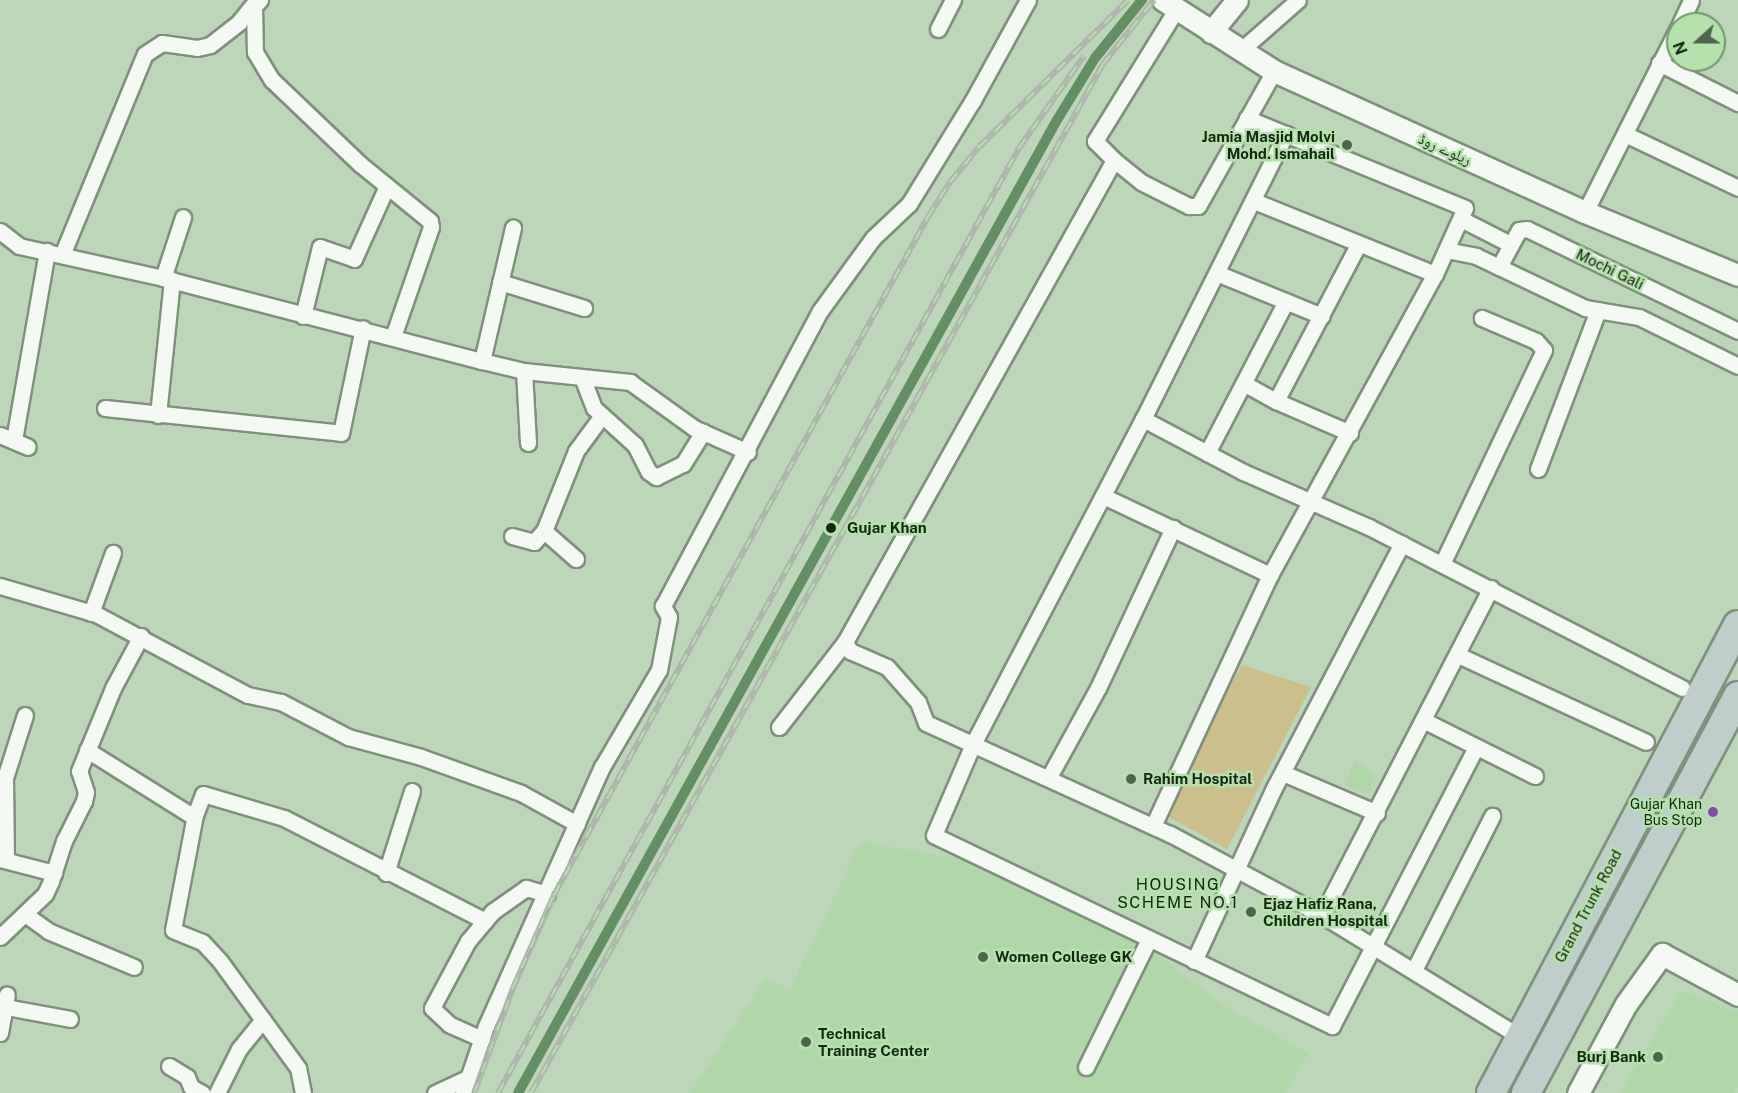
<!DOCTYPE html>
<html>
<head>
<meta charset="utf-8">
<style>
  body { margin:0 }
  #map { position:relative; width:1738px; height:1093px; overflow:hidden; background:#bdd5b8; font-family:"Public Sans","Noto Naskh Arabic",sans-serif }
  div>[style] { position:absolute }
  [style*='--x'] { left:calc(var(--x)*1px); top:calc(var(--y)*1px); width:calc(var(--w)*1px); rotate:calc(var(--a)*1deg) }
  .built>* { inset:0; background:#b0d6a9 }
  .green>* { inset:0; background:#cbc08c }
  .roads { filter:drop-shadow(2px 0 #7f917c) drop-shadow(-2px 0 #7f917c) drop-shadow(0 2px #7f917c) drop-shadow(0 -2px #7f917c) }
  .street>* { height:15px; margin:-7.5px; padding:0 7.5px; transform-origin:7.5px; border-radius:7.5px; background:#f5f9f4 }
  .secondary>* { height:21px; margin:-10.5px; padding:0 10.5px; transform-origin:10.5px; border-radius:10.5px; background:#f5f9f4 }
  .highway>* { height:28px; margin:-14px; padding:0 14px; transform-origin:14px; border-radius:14px; background:#bfcecb }
  .rail>* { height:6px; margin-top:-3px; transform-origin:0; background:repeating-linear-gradient(90deg,#b5e1ac 0 11px,#afb6ae 0 22px); box-sizing:border-box; border-block:2px solid #afb6ae }
  .rail-1>* { height:10px; margin:-5px; padding:0 5px; transform-origin:5px; border-radius:5px; background:#648e64 }
  .dots>* { width:16px; height:16px; translate:-50% -50%; box-sizing:border-box; border:3px solid #b5e1ac; border-radius:50% }
  span { translate:-50% -50%; white-space:nowrap; text-align:center; line-height:1.15; -webkit-text-stroke:5px #b5e1ac; paint-order:stroke }
  .bus-label { font-size:14px; color:#152612 }
  .right { translate:-100% -50%; text-align:right }
  .poi-label { font-size:15px; color:#152612; font-weight:700 }
  .left { translate:0 -50%; text-align:left }
  .street-label { font-size:15px; color:#152612 }
  .stop-label { font-size:15px; color:#152612; font-weight:700 }
  .neighbourhood-label { font-size:16px; color:#152612; letter-spacing:1.5px }
  .north { position:absolute; left:1666px; top:12px; width:60px; height:60px; box-sizing:border-box; background:#b5e1ac; border:2px solid #75966e; border-radius:50%; rotate:249deg; font-size:16px; font-weight:700; line-height:24px; text-align:center; color:#152612 }
  .north::after { content:''; display:block; margin:auto; width:21px; height:27px; background:#50634c; clip-path:polygon(50% 0,100% 100%,50% 72%,0 100%) }
</style>
</head>
<body>
<div id="map">
  <div class="built">
    <div style="clip-path:polygon(1355px 759px,1374px 773px,1369px 794px,1345px 786px)"></div>
    <div style="clip-path:polygon(860px 842px,994px 864px,1115px 923px,1225px 1006px,1308px 1053px,1286px 1093px,690px 1093px,766px 977px,790px 990px)"></div>
    <div style="clip-path:polygon(1681px 991px,1738px 1012px,1738px 1086px,1733px 1093px,1620px 1093px)"></div>
  </div>
  <div class="green">
    <div style="clip-path:polygon(1242px 665px,1311px 687px,1227px 849px,1160px 812px)"></div>
  </div>
  <div class="roads">
    <div class="street">
      <div style="--x:260;--y:0;--w:8;--a:135"></div>
      <div style="--x:254;--y:6;--w:46;--a:88.8"></div>
      <div style="--x:255;--y:52;--w:33;--a:59"></div>
      <div style="--x:272;--y:80;--w:122;--a:43.7"></div>
      <div style="--x:360;--y:164;--w:90;--a:39.2"></div>
      <div style="--x:430;--y:221;--w:6;--a:81"></div>
      <div style="--x:431;--y:227;--w:116;--a:109.1"></div>
      <div style="--x:1680;--y:24;--w:26;--a:-65"></div>
      <div style="--x:938;--y:29;--w:33;--a:-63"></div>
      <div style="--x:1240;--y:51;--w:77;--a:-41.3"></div>
      <div style="--x:1659;--y:63;--w:89;--a:26.9"></div>
      <div style="--x:1625;--y:134;--w:125;--a:25.5"></div>
      <div style="--x:1114;--y:160;--w:35;--a:39"></div>
      <div style="--x:1141;--y:182;--w:54;--a:26.6"></div>
      <div style="--x:1189;--y:206;--w:9;--a:0"></div>
      <div style="--x:1198;--y:206;--w:155;--a:-60.6"></div>
      <div style="--x:1254;--y:201;--w:195;--a:22"></div>
      <div style="--x:1585;--y:212;--w:206;--a:-63.2"></div>
      <div style="--x:1461;--y:219;--w:55;--a:27"></div>
      <div style="--x:0;--y:231;--w:24;--a:38"></div>
      <div style="--x:19;--y:246;--w:148;--a:12.5"></div>
      <div style="--x:163;--y:278;--w:330;--a:14.6"></div>
      <div style="--x:482;--y:361;--w:43;--a:13.4"></div>
      <div style="--x:524;--y:371;--w:107;--a:5.9"></div>
      <div style="--x:630;--y:382;--w:79;--a:35.7"></div>
      <div style="--x:694;--y:428;--w:59;--a:24"></div>
      <div style="--x:1446;--y:250;--w:31;--a:11"></div>
      <div style="--x:1476;--y:256;--w:121;--a:25.5"></div>
      <div style="--x:1585;--y:308;--w:55;--a:9.5"></div>
      <div style="--x:1639;--y:317;--w:110;--a:26.3"></div>
      <div style="--x:62;--y:255;--w:217;--a:-67.6"></div>
      <div style="--x:145;--y:54;--w:20;--a:-33"></div>
      <div style="--x:162;--y:43;--w:35;--a:8"></div>
      <div style="--x:197;--y:48;--w:13;--a:-13"></div>
      <div style="--x:210;--y:45;--w:37;--a:-38"></div>
      <div style="--x:239;--y:22;--w:27;--a:-51"></div>
      <div style="--x:1499;--y:267;--w:42;--a:-61.6"></div>
      <div style="--x:1519;--y:230;--w:8;--a:-7"></div>
      <div style="--x:1527;--y:229;--w:234;--a:25.8"></div>
      <div style="--x:1219;--y:274;--w:111;--a:22.2"></div>
      <div style="--x:163;--y:278;--w:64;--a:-71.8"></div>
      <div style="--x:500;--y:282;--w:88;--a:17.2"></div>
      <div style="--x:303;--y:316;--w:71;--a:-76.2"></div>
      <div style="--x:320;--y:247;--w:36;--a:19"></div>
      <div style="--x:354;--y:259;--w:80;--a:-65.7"></div>
      <div style="--x:482;--y:361;--w:137;--a:-76.9"></div>
      <div style="--x:524;--y:371;--w:72;--a:86.8"></div>
      <div style="--x:582;--y:377;--w:33;--a:69"></div>
      <div style="--x:594;--y:408;--w:55;--a:42.1"></div>
      <div style="--x:635;--y:445;--w:30;--a:63"></div>
      <div style="--x:649;--y:472;--w:9;--a:36"></div>
      <div style="--x:656;--y:477;--w:30;--a:-26"></div>
      <div style="--x:683;--y:464;--w:38;--a:-58"></div>
      <div style="--x:1245;--y:384;--w:35;--a:29"></div>
      <div style="--x:105;--y:408;--w:237;--a:6"></div>
      <div style="--x:341;--y:433;--w:107;--a:-78.2"></div>
      <div style="--x:158;--y:415;--w:136;--a:-84.1"></div>
      <div style="--x:1143;--y:419;--w:319;--a:-63.4"></div>
      <div style="--x:1350;--y:433;--w:81;--a:-156.6"></div>
      <div style="--x:1276;--y:401;--w:176;--a:-62.3"></div>
      <div style="--x:0;--y:435;--w:30;--a:23"></div>
      <div style="--x:14;--y:440;--w:192;--a:-80.1"></div>
      <div style="--x:1207;--y:453;--w:171;--a:-62.5"></div>
      <div style="--x:1538;--y:469;--w:170;--a:-69.3"></div>
      <div style="--x:1103;--y:496;--w:185;--a:25.3"></div>
      <div style="--x:512;--y:536;--w:23;--a:15"></div>
      <div style="--x:534;--y:542;--w:15;--a:-48"></div>
      <div style="--x:576;--y:559;--w:43;--a:-138.8"></div>
      <div style="--x:544;--y:531;--w:86;--a:-68.2"></div>
      <div style="--x:576;--y:451;--w:42;--a:-53.7"></div>
      <div style="--x:1442;--y:564;--w:237;--a:-64.5"></div>
      <div style="--x:1544;--y:350;--w:12;--a:-132"></div>
      <div style="--x:1536;--y:341;--w:59;--a:-156.9"></div>
      <div style="--x:0;--y:586;--w:100;--a:16.3"></div>
      <div style="--x:96;--y:614;--w:172;--a:28.1"></div>
      <div style="--x:248;--y:695;--w:34;--a:12"></div>
      <div style="--x:281;--y:702;--w:76;--a:27.6"></div>
      <div style="--x:348;--y:737;--w:76;--a:15.3"></div>
      <div style="--x:421;--y:757;--w:106;--a:19.8"></div>
      <div style="--x:521;--y:793;--w:64;--a:29"></div>
      <div style="--x:91;--y:613;--w:64;--a:-69.9"></div>
      <div style="--x:845;--y:642;--w:552;--a:-60.83"></div>
      <div style="--x:1114;--y:160;--w:27;--a:-135"></div>
      <div style="--x:1095;--y:141;--w:154;--a:-58.3"></div>
      <div style="--x:1458;--y:655;--w:207;--a:24.8"></div>
      <div style="--x:1425;--y:721;--w:123;--a:26.6"></div>
      <div style="--x:779;--y:727;--w:108;--a:-52.2"></div>
      <div style="--x:845;--y:642;--w:10;--a:61"></div>
      <div style="--x:850;--y:651;--w:40;--a:23.4"></div>
      <div style="--x:887;--y:667;--w:47;--a:48.5"></div>
      <div style="--x:918;--y:702;--w:22;--a:69"></div>
      <div style="--x:926;--y:723;--w:268;--a:24.5"></div>
      <div style="--x:1170;--y:834;--w:172;--a:28.1"></div>
      <div style="--x:1322;--y:915;--w:233;--a:31.6"></div>
      <div style="--x:1476;--y:747;--w:314;--a:117.3"></div>
      <div style="--x:1332;--y:1026;--w:441;--a:-154.4"></div>
      <div style="--x:934;--y:835;--w:99;--a:-66.8"></div>
      <div style="--x:973;--y:744;--w:367;--a:-62.4"></div>
      <div style="--x:1143;--y:419;--w:113;--a:27.9"></div>
      <div style="--x:1243;--y:472;--w:137;--a:23.6"></div>
      <div style="--x:1369;--y:527;--w:352;--a:27.2"></div>
      <div style="--x:87;--y:750;--w:126;--a:32.1"></div>
      <div style="--x:1283;--y:773;--w:102;--a:23.1"></div>
      <div style="--x:1049;--y:777;--w:102;--a:-61.2"></div>
      <div style="--x:1098;--y:688;--w:177;--a:-64.9"></div>
      <div style="--x:1153;--y:826;--w:277;--a:-65"></div>
      <div style="--x:1270;--y:575;--w:343;--a:-61.3"></div>
      <div style="--x:1435;--y:274;--w:72;--a:-65.6"></div>
      <div style="--x:1465;--y:208;--w:236;--a:-157.6"></div>
      <div style="--x:0;--y:859;--w:56;--a:14.5"></div>
      <div style="--x:6;--y:860;--w:82;--a:-90.7"></div>
      <div style="--x:5;--y:778;--w:66;--a:-72.4"></div>
      <div style="--x:386;--y:873;--w:86;--a:-72.4"></div>
      <div style="--x:25;--y:914;--w:29;--a:36"></div>
      <div style="--x:48;--y:931;--w:93;--a:22.7"></div>
      <div style="--x:1322;--y:915;--w:368;--a:-62.7"></div>
      <div style="--x:0;--y:937;--w:62;--a:-43.7"></div>
      <div style="--x:45;--y:894;--w:14;--a:-65"></div>
      <div style="--x:51;--y:881;--w:42;--a:-72"></div>
      <div style="--x:64;--y:841;--w:45;--a:-63.4"></div>
      <div style="--x:84;--y:801;--w:9;--a:-77"></div>
      <div style="--x:86;--y:792;--w:22;--a:-108"></div>
      <div style="--x:79;--y:771;--w:90;--a:-67.7"></div>
      <div style="--x:113;--y:688;--w:59;--a:-61.7"></div>
      <div style="--x:1194;--y:961;--w:191;--a:-65.2"></div>
      <div style="--x:1274;--y:788;--w:276;--a:-62.4"></div>
      <div style="--x:1414;--y:970;--w:173;--a:-63.1"></div>
      <div style="--x:6;--y:1007;--w:65;--a:10.6"></div>
      <div style="--x:0;--y:1033;--w:39;--a:-80"></div>
      <div style="--x:482;--y:1039;--w:36;--a:-156"></div>
      <div style="--x:449;--y:1024;--w:23;--a:-137"></div>
      <div style="--x:432;--y:1008;--w:76;--a:-61.8"></div>
      <div style="--x:468;--y:941;--w:38;--a:-50"></div>
      <div style="--x:492;--y:912;--w:42;--a:-35.2"></div>
      <div style="--x:526;--y:888;--w:22;--a:16"></div>
      <div style="--x:169;--y:1066;--w:21;--a:31"></div>
      <div style="--x:187;--y:1077;--w:11;--a:68"></div>
      <div style="--x:191;--y:1087;--w:13;--a:29"></div>
      <div style="--x:1086;--y:1067;--w:143;--a:-63.8"></div>
      <div style="--x:217;--y:1093;--w:49;--a:-63.4"></div>
      <div style="--x:239;--y:1049;--w:38;--a:-51"></div>
      <div style="--x:303;--y:1093;--w:25;--a:-101"></div>
      <div style="--x:298;--y:1068;--w:132;--a:-126.1"></div>
      <div style="--x:220;--y:961;--w:26;--a:-133"></div>
      <div style="--x:202;--y:942;--w:31;--a:-158"></div>
      <div style="--x:173;--y:930;--w:117;--a:-79.2"></div>
      <div style="--x:195;--y:815;--w:22;--a:-69"></div>
      <div style="--x:203;--y:794;--w:84;--a:16.5"></div>
      <div style="--x:284;--y:818;--w:226;--a:27.1"></div>
      <div style="--x:435;--y:1093;--w:38;--a:-25"></div>
      <div style="--x:463;--y:1093;--w:71;--a:-71.1"></div>
      <div style="--x:486;--y:1026;--w:284;--a:-65.9"></div>
      <div style="--x:602;--y:767;--w:113;--a:-59.6"></div>
      <div style="--x:659;--y:670;--w:54;--a:-79.3"></div>
      <div style="--x:669;--y:617;--w:13;--a:-119"></div>
      <div style="--x:663;--y:606;--w:334;--a:-62"></div>
      <div style="--x:820;--y:311;--w:90;--a:-54"></div>
      <div style="--x:873;--y:238;--w:50;--a:-43.4"></div>
      <div style="--x:909;--y:204;--w:122;--a:-58.4"></div>
      <div style="--x:973;--y:100;--w:114;--a:-61.2"></div>
    </div>
    <div class="secondary">
      <div style="--x:1163;--y:0;--w:132;--a:32.6"></div>
      <div style="--x:1274;--y:71;--w:341;--a:24.4"></div>
      <div style="--x:1585;--y:212;--w:165;--a:22.4"></div>
      <div style="--x:1211;--y:32;--w:41;--a:-50.9"></div>
      <div style="--x:1578;--y:1093;--w:101;--a:-61.7"></div>
      <div style="--x:1626;--y:1004;--w:62;--a:-54.2"></div>
      <div style="--x:1662;--y:954;--w:86;--a:28.3"></div>
    </div>
    <div class="highway">
      <div style="--x:1491;--y:1093;--w:529;--a:-62.18"></div>
      <div style="--x:1526;--y:1093;--w:450;--a:-61.9"></div>
    </div>
  </div>
  <div class="rail">
    <div style="--x:474;--y:1093;--w:112;--a:-69.6"></div>
    <div style="--x:513;--y:988;--w:102;--a:-66.2"></div>
    <div style="--x:554;--y:895;--w:774;--a:-61.12"></div>
    <div style="--x:928;--y:217;--w:41;--a:-57.8"></div>
    <div style="--x:950;--y:182;--w:45;--a:-50.4"></div>
    <div style="--x:979;--y:147;--w:209;--a:-44.6"></div>
    <div style="--x:498;--y:1093;--w:1079;--a:-61.13"></div>
    <div style="--x:1019;--y:148;--w:113;--a:-54.8"></div>
    <div style="--x:531;--y:1093;--w:1177;--a:-60.93"></div>
    <div style="--x:1103;--y:64;--w:82;--a:-51.4"></div>
  </div>
  <div class="rail-1">
    <div style="--x:518;--y:1093;--w:1112;--a:-61.02"></div>
    <div style="--x:1057;--y:120;--w:73;--a:-58.5"></div>
    <div style="--x:1095;--y:58;--w:75;--a:-51"></div>
  </div>
  <div class="dots">
    <div style="left:1347px;top:145px;background:#50634c"></div>
    <div style="left:831px;top:528px;background:#152612"></div>
    <div style="left:1131px;top:779px;background:#50634c"></div>
    <div style="left:1713px;top:812px;background:#8e44ad"></div>
    <div style="left:1251px;top:912px;background:#50634c"></div>
    <div style="left:983px;top:957px;background:#50634c"></div>
    <div style="left:806px;top:1042px;background:#50634c"></div>
    <div style="left:1658px;top:1057px;background:#50634c"></div>
  </div>
  <div class="bus-label">
    <span class="right" style="left:1702px;top:812px">Gujar Khan<br>Bus Stop</span>
  </div>
  <div class="poi-label">
    <span class="right" style="left:1335px;top:145px">Jamia Masjid Molvi<br>Mohd. Ismahail</span>
    <span class="left" style="left:1143px;top:779px">Rahim Hospital</span>
    <span class="left" style="left:1263px;top:912px">Ejaz Hafiz Rana,<br>Children Hospital</span>
    <span class="left" style="left:995px;top:957px">Women College GK</span>
    <span class="left" style="left:818px;top:1042px">Technical<br>Training Center</span>
    <span class="right" style="left:1646px;top:1057px">Burj Bank</span>
  </div>
  <div class="street-label">
    <span style="left:1445px;top:149px;rotate:24deg">ریلوے روڈ</span>
    <span style="left:1610px;top:269px;rotate:26deg">Mochi Gali</span>
    <span style="left:1588px;top:906px;rotate:-62deg">Grand Trunk Road</span>
  </div>
  <div class="stop-label">
    <span class="left" style="left:847px;top:528px">Gujar Khan</span>
  </div>
  <div class="neighbourhood-label">
    <span style="left:1178px;top:894px">HOUSING<br>SCHEME NO.1</span>
  </div>
  <div class="north">N</div>
</div>
</body>
</html>
